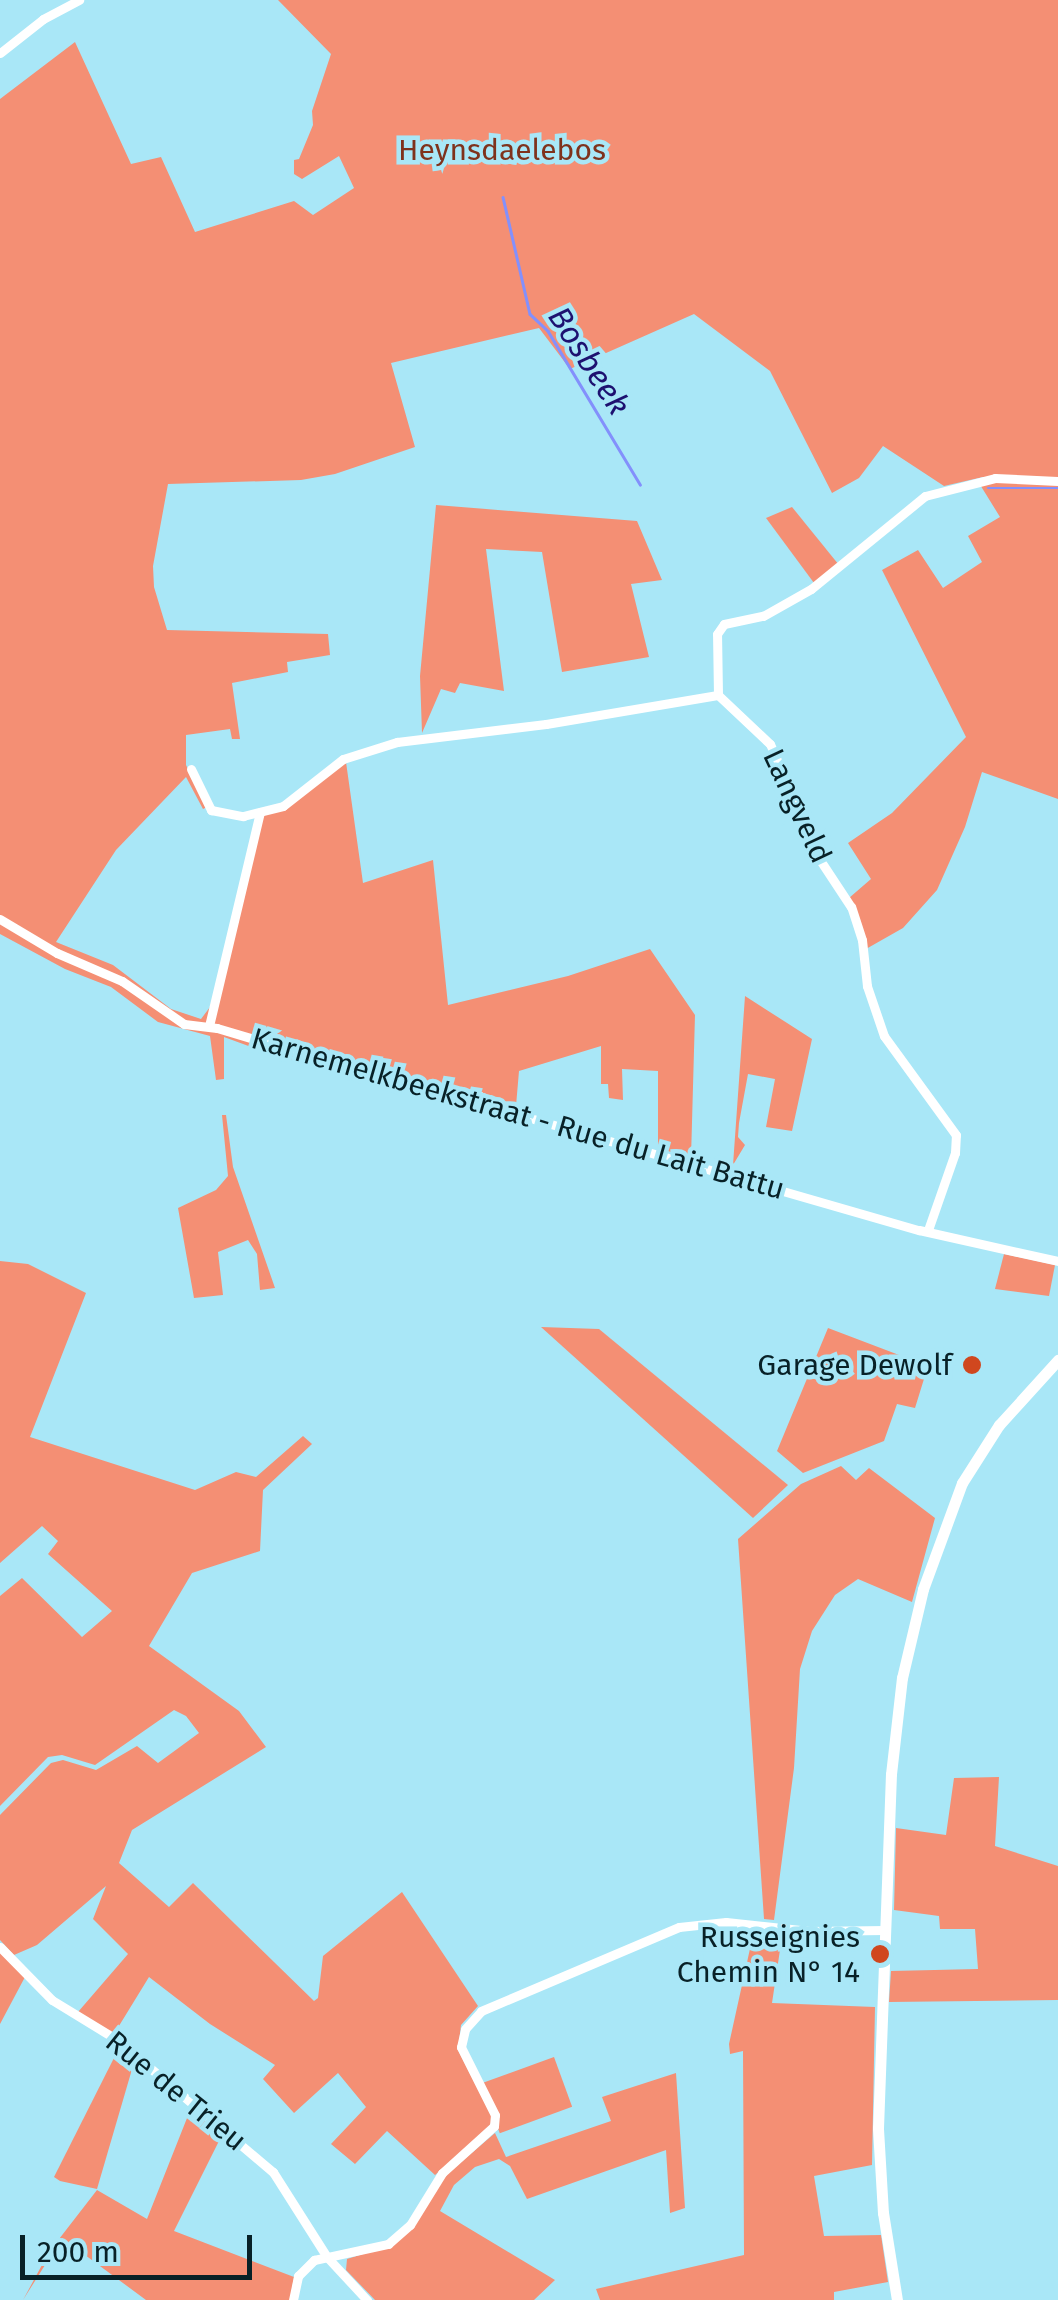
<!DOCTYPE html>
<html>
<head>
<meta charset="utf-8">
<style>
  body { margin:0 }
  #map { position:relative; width:1058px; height:2300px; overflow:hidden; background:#a9e7f7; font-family:"Fira Sans",sans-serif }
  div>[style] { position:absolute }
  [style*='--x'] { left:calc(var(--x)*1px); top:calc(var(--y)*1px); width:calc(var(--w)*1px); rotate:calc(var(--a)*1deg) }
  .green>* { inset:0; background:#f48f74; transform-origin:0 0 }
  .stream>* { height:2.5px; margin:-1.25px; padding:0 1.25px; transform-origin:1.25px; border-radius:1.25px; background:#8390fc }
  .street>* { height:9px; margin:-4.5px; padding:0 4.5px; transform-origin:4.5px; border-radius:4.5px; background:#fff }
  .secondary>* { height:11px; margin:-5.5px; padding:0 5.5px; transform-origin:5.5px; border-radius:5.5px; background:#fff }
  .dots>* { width:28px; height:28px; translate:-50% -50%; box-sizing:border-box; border:5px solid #a9e7f7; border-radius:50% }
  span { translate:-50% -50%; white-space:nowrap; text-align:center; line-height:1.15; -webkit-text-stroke:9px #a9e7f7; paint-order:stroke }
  .park-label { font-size:30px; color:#7f321c }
  .street-label { font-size:30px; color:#082127 }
  .poi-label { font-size:30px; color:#082127 }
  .right { translate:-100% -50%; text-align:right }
  .water-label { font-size:32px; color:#1d1170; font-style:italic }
  .scale { position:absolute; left:20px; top:2235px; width:232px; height:45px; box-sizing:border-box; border:5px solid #082127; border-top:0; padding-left:12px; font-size:30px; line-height:35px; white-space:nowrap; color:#082127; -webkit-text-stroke:8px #a9e7f7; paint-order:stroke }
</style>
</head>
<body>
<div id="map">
  <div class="green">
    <div style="clip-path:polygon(278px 0,1058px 0,1058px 479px,983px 477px,944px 486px,883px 446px,859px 478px,832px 493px,770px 371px,694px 314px,570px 369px,539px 328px,391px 363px,415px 447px,335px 474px,301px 480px,168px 484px,153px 566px,154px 587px,167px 630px,328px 634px,330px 655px,287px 662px,288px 672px,232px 683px,240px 739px,232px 739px,230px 729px,186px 735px,186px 765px,207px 807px,203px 809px,186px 777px,116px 850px,56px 942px,113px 965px,171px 1009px,201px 1019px,210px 1007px,262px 816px,284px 809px,346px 762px,363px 883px,433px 860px,448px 1005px,568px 976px,650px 949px,695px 1015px,691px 1158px,658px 1148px,658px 1071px,622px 1069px,623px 1100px,609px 1098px,608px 1084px,601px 1084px,601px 1046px,519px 1071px,516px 1106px,470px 1090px,402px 1082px,298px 1051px,298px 1064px,224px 1037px,224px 1079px,216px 1080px,210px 1036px,158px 1022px,111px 987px,65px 969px,0 934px,0 99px,75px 42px,131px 164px,161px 157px,195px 232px,294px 201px,313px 215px,354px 188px,339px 156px,302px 179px,294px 174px,294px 160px,299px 159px,313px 125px,312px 111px,331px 54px)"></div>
    <div style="clip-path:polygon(1002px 481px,1058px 485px,1058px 799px,982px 772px,965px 827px,937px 890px,903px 928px,866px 949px,849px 898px,871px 879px,848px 843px,892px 813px,966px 737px,882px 570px,918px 550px,943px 588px,982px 562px,968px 536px,1000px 517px,979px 483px)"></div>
    <div style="clip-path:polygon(436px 505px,637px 521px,662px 580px,631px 584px,649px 657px,562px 672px,542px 552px,486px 549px,504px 691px,460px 683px,455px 693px,441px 689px,422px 733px,420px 676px)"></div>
    <div style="clip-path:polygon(792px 507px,839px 565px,814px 583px,766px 518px)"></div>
    <div style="clip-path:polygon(745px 996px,812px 1039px,792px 1131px,766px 1127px,775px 1079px,748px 1074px,739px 1123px,738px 1137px,745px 1145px,733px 1165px)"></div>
    <div style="clip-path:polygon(222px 1115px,226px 1115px,233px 1167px,275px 1288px,260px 1290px,257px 1254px,248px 1240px,218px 1252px,223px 1295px,194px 1298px,178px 1208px,216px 1190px,228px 1176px)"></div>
    <div style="clip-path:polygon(1004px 1254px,1055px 1265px,1049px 1296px,995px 1289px)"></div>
    <div style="clip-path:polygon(0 1261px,28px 1264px,86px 1293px,30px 1437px,195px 1490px,236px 1472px,256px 1477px,303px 1436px,312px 1444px,263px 1490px,260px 1551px,192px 1573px,149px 1646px,239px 1711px,266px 1747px,132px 1830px,119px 1863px,169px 1907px,193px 1883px,314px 2001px,318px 1998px,323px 1956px,402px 1892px,478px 2006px,461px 2025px,458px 2050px,493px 2119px,488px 2129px,435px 2175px,387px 2131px,355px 2164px,331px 2144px,366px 2107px,338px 2073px,294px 2113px,263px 2079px,275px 2065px,210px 2024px,149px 1977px,114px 2034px,78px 2012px,128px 1954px,93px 1919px,106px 1886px,37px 1945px,14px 1955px,0 1940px,0 1815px,51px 1763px,63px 1760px,96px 1770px,137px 1746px,158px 1763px,199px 1733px,186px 1716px,174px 1710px,95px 1765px,62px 1755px,48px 1757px,0 1806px,0 1596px,22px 1578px,82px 1637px,112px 1611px,48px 1554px,58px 1541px,42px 1526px,0 1563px)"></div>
    <div style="clip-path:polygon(541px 1327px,599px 1329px,788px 1485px,753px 1518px)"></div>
    <div style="clip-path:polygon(828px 1328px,928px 1366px,915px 1408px,897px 1404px,884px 1441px,803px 1473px,777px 1451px)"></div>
    <div style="clip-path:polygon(841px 1466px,856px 1480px,869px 1468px,935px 1518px,912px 1602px,858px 1579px,835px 1595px,812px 1631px,800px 1669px,794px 1768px,774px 1920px,764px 1919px,738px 1539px,801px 1484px)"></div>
    <div style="clip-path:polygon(999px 1777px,995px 1846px,1058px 1866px,1058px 2000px,889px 2002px,891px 1971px,978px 1969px,975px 1929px,940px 1929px,939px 1916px,894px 1910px,896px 1828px,946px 1835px,954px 1778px)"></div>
    <div style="clip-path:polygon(755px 1926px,783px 1930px,772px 2003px,875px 2007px,872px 2165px,814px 2176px,824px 2236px,881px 2235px,888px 2282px,834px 2292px,834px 2300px,600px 2300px,596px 2289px,744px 2255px,743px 2051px,730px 2054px,729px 2044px)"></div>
    <div style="clip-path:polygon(0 1951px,25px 1977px,0 2024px)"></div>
    <div style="clip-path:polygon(120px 2046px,135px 2059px,97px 2189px,60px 2181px,54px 2177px)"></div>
    <div style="left:554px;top:2057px;width:53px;height:77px;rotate:70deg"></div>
    <div style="clip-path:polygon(676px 2073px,685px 2208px,670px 2213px,666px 2150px,527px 2199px,510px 2166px,499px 2159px,475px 2167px,454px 2185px,440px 2211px,555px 2280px,534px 2300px,375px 2300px,346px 2270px,347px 2259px,389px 2246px,418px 2220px,445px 2176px,495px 2133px,506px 2157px,611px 2121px,602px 2097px)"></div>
    <div style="clip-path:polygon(191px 2108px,222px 2135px,174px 2231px,294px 2277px,290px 2300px,146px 2300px,62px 2238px,23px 2300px,49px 2252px,97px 2190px,147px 2219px)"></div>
  </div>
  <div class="stream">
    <div style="--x:503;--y:197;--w:120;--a:77"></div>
    <div style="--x:530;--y:314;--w:25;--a:43"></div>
    <div style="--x:548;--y:331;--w:179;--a:59"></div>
    <div style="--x:988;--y:488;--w:70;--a:0"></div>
  </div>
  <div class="street">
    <div style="--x:0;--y:53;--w:55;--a:-38.3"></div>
    <div style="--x:43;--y:19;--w:41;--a:-27.8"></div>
    <div style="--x:191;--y:769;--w:46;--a:64"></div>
    <div style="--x:211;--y:810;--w:33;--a:11"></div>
    <div style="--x:243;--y:816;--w:41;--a:-14"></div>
    <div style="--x:283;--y:806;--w:76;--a:-38.1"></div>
    <div style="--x:343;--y:759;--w:57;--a:-17.5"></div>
    <div style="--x:397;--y:742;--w:150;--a:-6.9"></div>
    <div style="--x:546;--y:724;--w:174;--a:-9.6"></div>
    <div style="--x:0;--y:919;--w:66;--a:30.8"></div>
    <div style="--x:57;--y:953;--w:71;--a:23.3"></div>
    <div style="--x:122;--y:981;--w:75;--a:34.7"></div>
    <div style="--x:184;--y:1024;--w:33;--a:7"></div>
    <div style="--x:217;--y:1028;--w:214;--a:16.6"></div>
    <div style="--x:422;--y:1089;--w:58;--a:6.9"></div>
    <div style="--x:480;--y:1096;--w:47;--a:24.9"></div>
    <div style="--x:523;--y:1116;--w:412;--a:16.1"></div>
    <div style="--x:919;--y:1230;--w:142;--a:12.6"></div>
    <div style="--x:209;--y:1026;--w:220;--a:-76.6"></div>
    <div style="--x:928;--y:1230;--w:82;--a:-70.7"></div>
    <div style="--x:955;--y:1153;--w:18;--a:-87"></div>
    <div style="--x:956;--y:1135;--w:122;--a:-126"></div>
    <div style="--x:884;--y:1036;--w:53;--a:-108.8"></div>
    <div style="--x:867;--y:986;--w:46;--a:-96.2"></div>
    <div style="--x:862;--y:940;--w:35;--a:-108"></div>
    <div style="--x:851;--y:907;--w:56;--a:-123.4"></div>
    <div style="--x:820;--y:860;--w:126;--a:-113.3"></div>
    <div style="--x:770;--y:744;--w:71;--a:-136.7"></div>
    <div style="--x:718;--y:695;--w:61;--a:-90.9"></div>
    <div style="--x:717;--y:634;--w:12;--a:-55"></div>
    <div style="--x:724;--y:624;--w:40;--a:-12"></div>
    <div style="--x:763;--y:616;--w:55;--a:-29.4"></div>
    <div style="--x:811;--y:589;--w:147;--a:-39.2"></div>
    <div style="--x:925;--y:496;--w:72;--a:-14.4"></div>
    <div style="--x:995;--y:478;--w:63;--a:2.7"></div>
    <div style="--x:0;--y:1947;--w:74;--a:45.5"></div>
    <div style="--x:52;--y:2000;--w:75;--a:31.4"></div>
    <div style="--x:116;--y:2039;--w:206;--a:40.3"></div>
    <div style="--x:273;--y:2172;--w:101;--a:57.6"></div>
    <div style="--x:327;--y:2257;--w:59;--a:47.1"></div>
    <div style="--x:293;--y:2300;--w:25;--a:-78"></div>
    <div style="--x:298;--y:2276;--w:23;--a:-45"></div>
    <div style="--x:314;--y:2260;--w:76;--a:-12.2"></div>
    <div style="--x:388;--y:2244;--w:29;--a:-41"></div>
    <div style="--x:410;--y:2225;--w:61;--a:-58.4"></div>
    <div style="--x:442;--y:2173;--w:70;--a:-42.1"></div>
    <div style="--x:494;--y:2126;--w:11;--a:-85"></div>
    <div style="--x:495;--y:2115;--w:76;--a:-116.6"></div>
    <div style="--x:461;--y:2047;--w:18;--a:-77"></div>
    <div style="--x:465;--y:2029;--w:24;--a:-48"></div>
    <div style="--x:481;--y:2011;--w:215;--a:-23"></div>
    <div style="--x:679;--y:1927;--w:47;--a:-6.1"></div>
    <div style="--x:726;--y:1922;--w:84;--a:6.1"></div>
    <div style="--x:810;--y:1931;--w:75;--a:-0.8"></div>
  </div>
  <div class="secondary">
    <div style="--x:897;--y:2300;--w:88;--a:-99.1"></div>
    <div style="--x:883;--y:2213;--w:85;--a:-93.4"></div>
    <div style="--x:878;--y:2128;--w:354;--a:-87.9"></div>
    <div style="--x:891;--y:1774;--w:97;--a:-83.5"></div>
    <div style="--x:902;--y:1678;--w:91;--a:-76.7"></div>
    <div style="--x:923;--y:1589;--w:113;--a:-69.8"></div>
    <div style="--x:962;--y:1483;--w:69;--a:-57.5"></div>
    <div style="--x:999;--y:1425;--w:88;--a:-47.8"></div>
  </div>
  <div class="dots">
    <div style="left:972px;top:1365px;background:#d0471e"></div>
    <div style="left:880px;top:1954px;background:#d0471e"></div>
  </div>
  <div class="park-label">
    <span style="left:502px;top:150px">Heynsdaelebos</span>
  </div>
  <div class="street-label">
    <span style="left:797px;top:806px;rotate:65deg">Langveld</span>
    <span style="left:518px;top:1114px;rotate:16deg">Karnemelkbeekstraat - Rue du Lait Battu</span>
    <span style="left:176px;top:2091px;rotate:39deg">Rue de Trieu</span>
  </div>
  <div class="poi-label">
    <span class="right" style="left:952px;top:1365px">Garage Dewolf</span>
    <span class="right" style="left:860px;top:1954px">Russeignies<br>Chemin N° 14</span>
  </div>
  <div class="water-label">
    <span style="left:589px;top:361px;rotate:57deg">Bosbeek</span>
  </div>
  <div class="scale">200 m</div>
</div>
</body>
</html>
